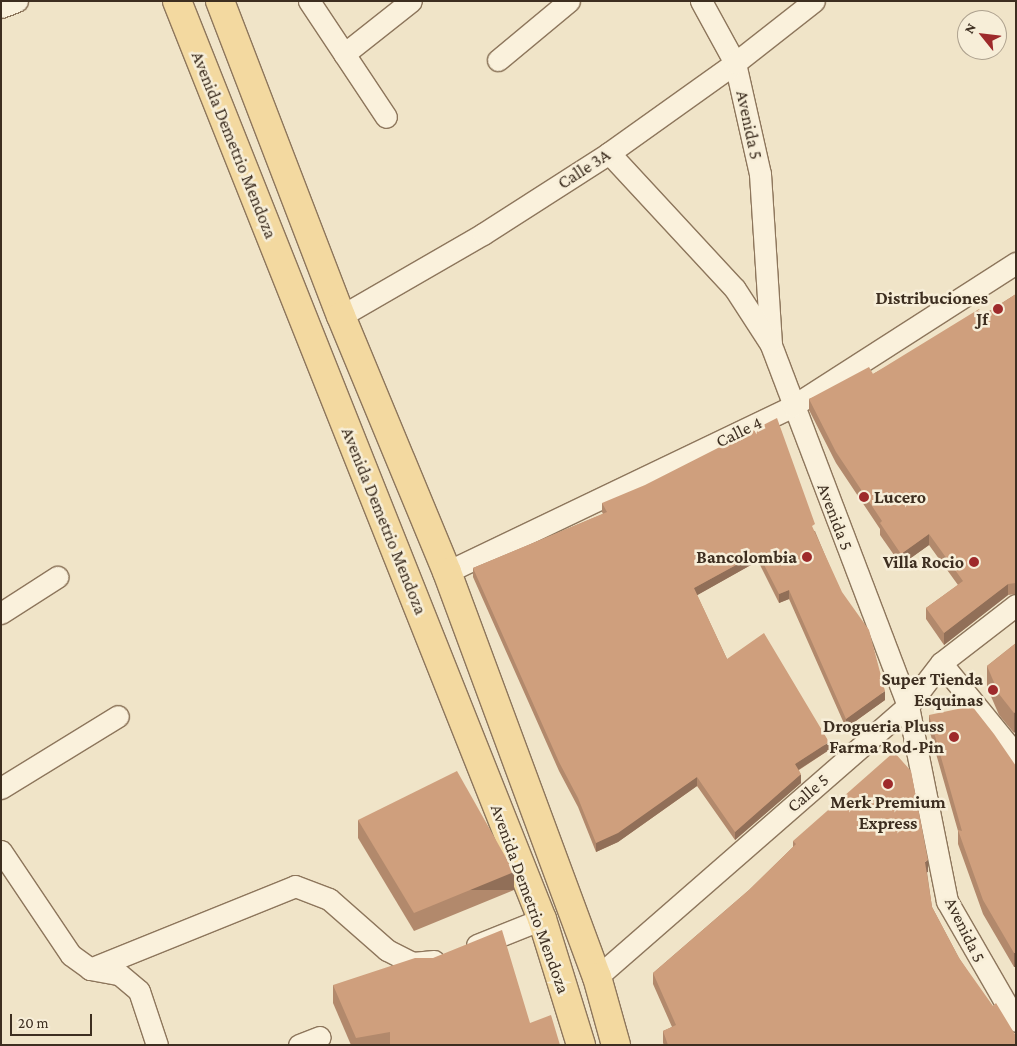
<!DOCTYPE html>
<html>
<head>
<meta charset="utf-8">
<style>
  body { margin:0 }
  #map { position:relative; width:1017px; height:1046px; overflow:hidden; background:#f0e4c8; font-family:"Crimson Pro",serif }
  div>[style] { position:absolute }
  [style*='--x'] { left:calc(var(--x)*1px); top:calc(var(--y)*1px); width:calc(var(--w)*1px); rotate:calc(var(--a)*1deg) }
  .roads { filter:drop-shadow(1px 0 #8d765c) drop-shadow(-1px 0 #8d765c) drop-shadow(0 1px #8d765c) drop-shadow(0 -1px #8d765c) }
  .street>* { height:21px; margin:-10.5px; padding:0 10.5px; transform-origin:10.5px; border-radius:10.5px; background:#faf1dc }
  .primary>* { height:28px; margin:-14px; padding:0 14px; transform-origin:14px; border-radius:14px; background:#f3d9a0 }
  .wall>* { inset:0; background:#b2896c }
  .shaded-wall>* { inset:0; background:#916f58; transform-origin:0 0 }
  .building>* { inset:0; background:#cf9f7d }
  .dots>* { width:14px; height:14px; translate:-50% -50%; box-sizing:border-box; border:2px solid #f7eed8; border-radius:50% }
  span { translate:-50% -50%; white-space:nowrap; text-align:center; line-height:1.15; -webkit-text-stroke:5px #f7eed8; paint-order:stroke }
  .street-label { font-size:18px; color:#3d2e20 }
  .poi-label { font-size:18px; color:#3d2e20; font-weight:700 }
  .right { translate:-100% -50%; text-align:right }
  .left { translate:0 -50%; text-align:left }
  .frame { position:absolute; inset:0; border:2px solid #3d2e20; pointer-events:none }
  .north { position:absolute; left:957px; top:10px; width:50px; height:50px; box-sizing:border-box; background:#f7eed8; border:1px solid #ada18e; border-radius:50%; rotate:299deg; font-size:14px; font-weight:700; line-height:20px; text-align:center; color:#3d2e20 }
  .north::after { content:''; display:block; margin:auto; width:18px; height:22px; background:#9e2a2b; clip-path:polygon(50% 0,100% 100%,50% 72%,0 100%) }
  .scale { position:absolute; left:10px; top:1014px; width:82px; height:22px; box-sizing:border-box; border:2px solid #3d2e20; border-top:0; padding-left:6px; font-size:15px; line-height:18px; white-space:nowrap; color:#3d2e20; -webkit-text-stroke:4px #f7eed8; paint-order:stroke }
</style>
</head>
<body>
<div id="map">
  <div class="roads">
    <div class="street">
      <div style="--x:309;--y:1;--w:139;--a:56.4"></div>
      <div style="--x:701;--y:1;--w:71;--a:61.3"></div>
      <div style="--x:735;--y:63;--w:114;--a:77.3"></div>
      <div style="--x:760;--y:174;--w:171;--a:86.3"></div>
      <div style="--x:771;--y:345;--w:386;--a:69.2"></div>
      <div style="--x:908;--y:706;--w:199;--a:78.7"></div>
      <div style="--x:947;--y:901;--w:138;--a:60.1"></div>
      <div style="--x:1;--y:7;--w:17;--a:-21"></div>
      <div style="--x:344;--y:54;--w:85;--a:-38.3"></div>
      <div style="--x:498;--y:60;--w:92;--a:-39.7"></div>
      <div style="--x:609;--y:153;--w:185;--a:47.2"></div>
      <div style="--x:735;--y:289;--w:64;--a:57.1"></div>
      <div style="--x:341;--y:316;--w:164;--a:-30"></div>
      <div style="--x:483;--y:234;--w:150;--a:-32.7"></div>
      <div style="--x:609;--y:153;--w:155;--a:-35.5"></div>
      <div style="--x:735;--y:63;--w:100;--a:-38.1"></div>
      <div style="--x:447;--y:572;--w:384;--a:-25.6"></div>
      <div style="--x:793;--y:406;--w:265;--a:-32.7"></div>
      <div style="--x:1;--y:613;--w:67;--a:-32.7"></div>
      <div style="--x:941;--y:663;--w:119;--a:50.8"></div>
      <div style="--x:1;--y:788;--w:137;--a:-31.6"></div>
      <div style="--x:1;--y:851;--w:125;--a:56.1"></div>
      <div style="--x:71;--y:955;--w:24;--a:36"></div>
      <div style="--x:90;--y:969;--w:29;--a:10"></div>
      <div style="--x:119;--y:974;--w:26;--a:40"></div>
      <div style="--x:139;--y:991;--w:57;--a:71.6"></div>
      <div style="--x:477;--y:945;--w:70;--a:-21.8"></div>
      <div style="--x:90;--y:969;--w:221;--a:-22"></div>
      <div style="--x:295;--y:886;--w:36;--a:21"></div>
      <div style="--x:329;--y:899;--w:77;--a:41.3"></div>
      <div style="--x:387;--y:950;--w:28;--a:27"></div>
      <div style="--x:412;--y:963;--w:22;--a:-5"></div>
      <div style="--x:597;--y:977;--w:413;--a:-41.1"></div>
      <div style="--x:908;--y:706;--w:54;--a:-52.5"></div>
      <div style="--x:941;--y:663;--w:95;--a:-37.7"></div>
      <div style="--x:299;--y:1045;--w:22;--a:-21"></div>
    </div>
    <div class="primary">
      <div style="--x:177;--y:1;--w:988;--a:68.32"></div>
      <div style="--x:542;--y:919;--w:132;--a:72.8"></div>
      <div style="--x:220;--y:1;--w:337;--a:69"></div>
      <div style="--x:341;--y:316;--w:277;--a:67.5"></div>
      <div style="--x:447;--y:572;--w:432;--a:69.7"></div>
      <div style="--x:597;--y:977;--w:71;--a:74.4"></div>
    </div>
  </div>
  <div class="wall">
    <div style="clip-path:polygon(1016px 294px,1016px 594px,1008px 595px,944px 645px,926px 619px,926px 608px,958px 585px,929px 545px,901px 565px,880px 535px,880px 529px,836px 463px,809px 410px,809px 399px,873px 374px,983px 315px)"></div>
    <div style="clip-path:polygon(602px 503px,815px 531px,885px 700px,846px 728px,789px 599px,779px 603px,758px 561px,697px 595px,727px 659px,829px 750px,799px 770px,801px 783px,735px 840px,697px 786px,618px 842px,596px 852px,578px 807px,559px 771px,473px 577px,473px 568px,603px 514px,602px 512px)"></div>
    <div style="clip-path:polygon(1016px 643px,1016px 732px,1014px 733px,999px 715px,987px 687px,987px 666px)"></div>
    <div style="clip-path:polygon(929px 715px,1016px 766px,1016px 967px,1014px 967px,983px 914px,958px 844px,958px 831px,929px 729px)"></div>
    <div style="clip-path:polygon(358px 820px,514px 890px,414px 931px,358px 838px)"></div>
    <div style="clip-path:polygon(793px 841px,928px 872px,927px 872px,932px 907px,959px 958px,1016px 1045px,664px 1045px,663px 1043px,663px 1031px,672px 1027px,653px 984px,653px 973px,749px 890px,793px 847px)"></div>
    <div style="clip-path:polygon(333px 985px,530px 1023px,560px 1045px,351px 1045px,333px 1003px)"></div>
  </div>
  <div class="shaded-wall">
    <div style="clip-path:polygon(929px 534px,929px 545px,901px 565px,901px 554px)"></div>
    <div style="clip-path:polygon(758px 553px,758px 561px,694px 597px,694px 588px)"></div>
    <div style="clip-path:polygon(1008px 584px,1008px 595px,944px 645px,944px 633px)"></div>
    <div style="clip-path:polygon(789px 590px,789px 599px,779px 603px,779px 594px)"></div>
    <div style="clip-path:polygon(885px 691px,885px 700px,846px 728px,846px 719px)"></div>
    <div style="left:1016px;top:712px;width:20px;height:2px;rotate:90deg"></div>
    <div style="clip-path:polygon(829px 742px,829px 750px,795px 772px,795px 764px)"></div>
    <div style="clip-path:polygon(801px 774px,801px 783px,735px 840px,735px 832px)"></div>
    <div style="clip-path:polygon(697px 777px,697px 786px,618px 842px,596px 852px,596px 843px)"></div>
    <div style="clip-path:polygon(928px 860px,928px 872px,925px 873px,925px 862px)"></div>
    <div style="left:514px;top:872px;width:18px;height:108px;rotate:90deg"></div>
    <div style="left:1014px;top:953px;width:2px;height:14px"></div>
  </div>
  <div class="building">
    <div style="clip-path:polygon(1016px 294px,1016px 583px,1008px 584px,944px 633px,926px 608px,963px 581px,929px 534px,901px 554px,880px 523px,882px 521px,836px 452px,809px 399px,869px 367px,873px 374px,979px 309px,983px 315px)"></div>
    <div style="clip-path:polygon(777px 418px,815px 524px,812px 526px,842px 592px,869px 630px,885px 691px,846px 719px,789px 590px,779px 594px,758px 553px,694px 588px,727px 659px,764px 633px,829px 742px,795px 764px,801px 774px,735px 832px,697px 777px,618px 833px,596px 843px,578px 798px,559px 762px,473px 568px,607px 512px,602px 503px,645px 485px)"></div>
    <div style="clip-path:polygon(1016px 643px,1016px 712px,1014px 713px,999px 694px,987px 666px)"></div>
    <div style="clip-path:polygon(972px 706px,994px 734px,1016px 766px,1016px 953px,1014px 953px,983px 900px,958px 830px,962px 831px,929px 715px)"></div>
    <div style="clip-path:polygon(894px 752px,911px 771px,928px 860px,925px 862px,932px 907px,959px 958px,993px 1006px,996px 1003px,1016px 1036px,1016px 1045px,668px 1045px,663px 1031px,676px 1025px,653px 973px,749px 890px,796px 844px,793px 841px)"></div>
    <div style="clip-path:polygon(457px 771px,514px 872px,414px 913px,358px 820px)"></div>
    <div style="clip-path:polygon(502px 930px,530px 1023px,551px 1015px,560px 1045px,390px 1045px,390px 1032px,356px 1038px,333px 985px,415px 958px,433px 958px)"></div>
  </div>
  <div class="dots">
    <div style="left:998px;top:309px;background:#9e2a2b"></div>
    <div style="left:864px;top:497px;background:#9e2a2b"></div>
    <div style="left:807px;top:557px;background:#9e2a2b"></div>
    <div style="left:974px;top:562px;background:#9e2a2b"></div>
    <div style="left:993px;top:690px;background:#9e2a2b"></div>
    <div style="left:954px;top:737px;background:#9e2a2b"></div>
    <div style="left:888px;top:784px;background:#9e2a2b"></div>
  </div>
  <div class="street-label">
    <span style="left:749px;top:125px;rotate:78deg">Avenida 5</span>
    <span style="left:234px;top:145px;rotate:68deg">Avenida Demetrio Mendoza</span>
    <span style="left:584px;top:169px;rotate:-33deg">Calle 3A</span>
    <span style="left:739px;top:432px;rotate:-26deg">Calle 4</span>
    <span style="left:835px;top:517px;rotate:69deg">Avenida 5</span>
    <span style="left:384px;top:521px;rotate:68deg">Avenida Demetrio Mendoza</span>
    <span style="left:808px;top:793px;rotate:-41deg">Calle 5</span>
    <span style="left:530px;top:899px;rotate:70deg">Avenida Demetrio Mendoza</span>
    <span style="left:965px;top:930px;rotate:64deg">Avenida 5</span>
  </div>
  <div class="poi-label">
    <span class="right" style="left:988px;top:309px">Distribuciones<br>Jf</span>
    <span class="left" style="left:874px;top:497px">Lucero</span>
    <span class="right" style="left:797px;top:557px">Bancolombia</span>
    <span class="right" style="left:964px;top:562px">Villa Rocio</span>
    <span class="right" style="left:983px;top:690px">Super Tienda<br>Esquinas</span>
    <span class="right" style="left:944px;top:737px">Drogueria Pluss<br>Farma Rod-Pin</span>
    <span style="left:888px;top:813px">Merk Premium<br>Express</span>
  </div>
  <div class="frame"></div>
  <div class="north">N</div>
  <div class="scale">20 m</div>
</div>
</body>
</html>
